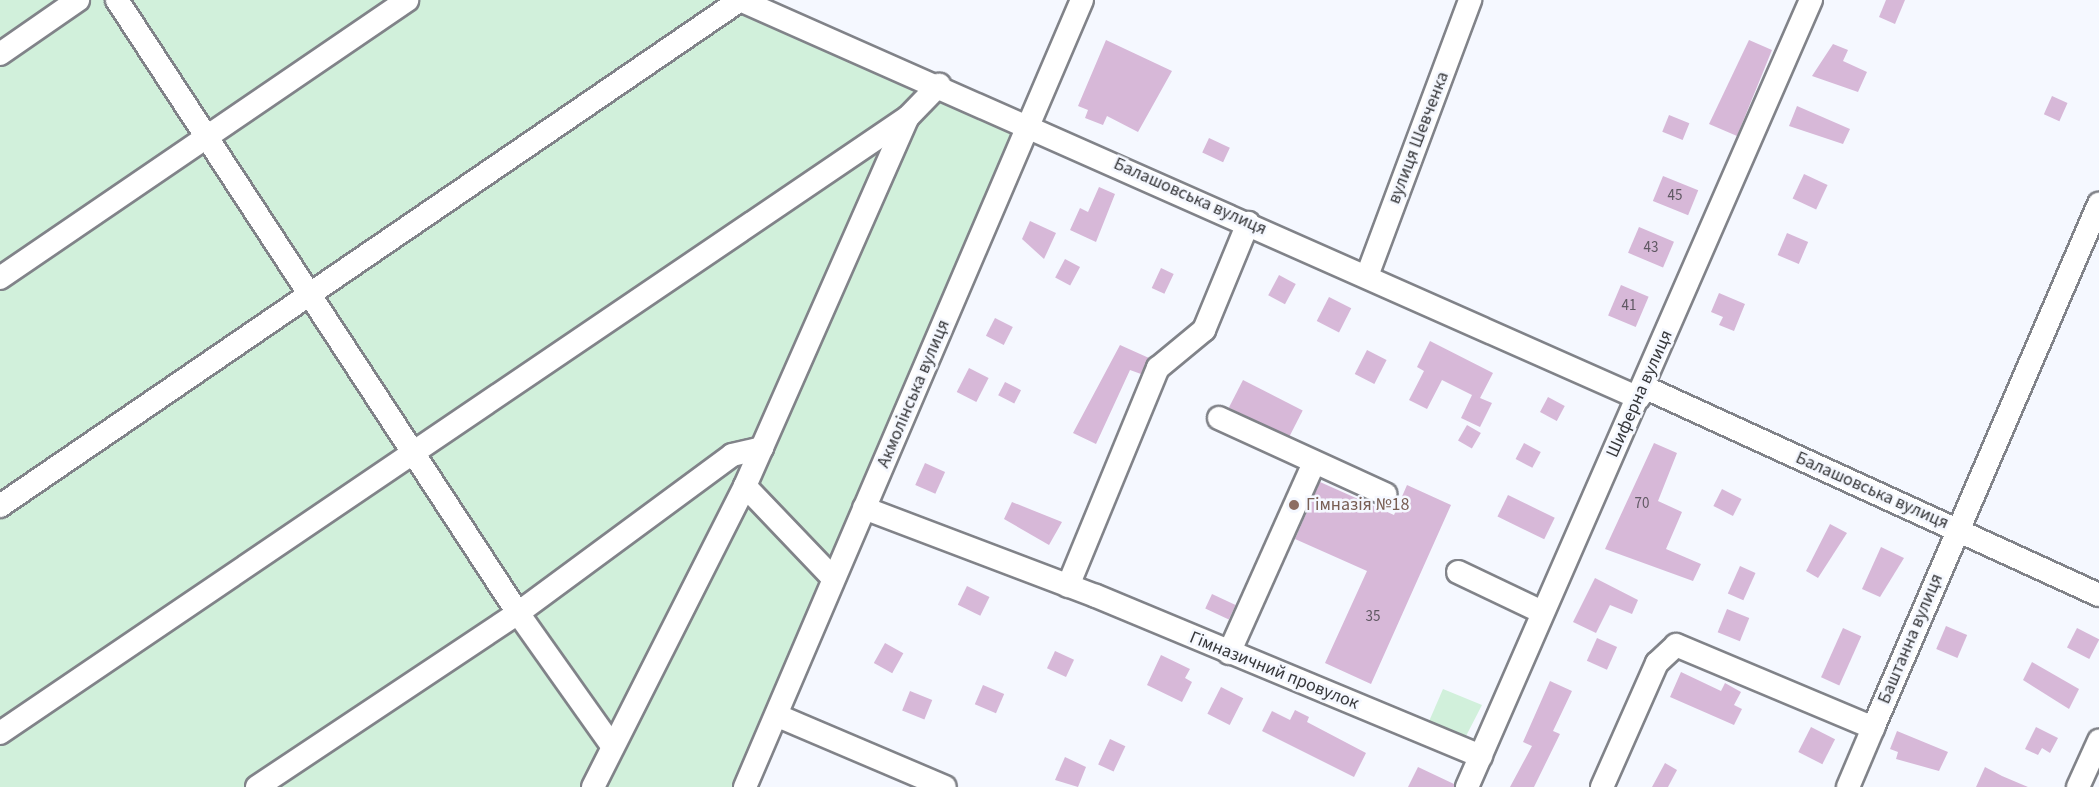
<!DOCTYPE html>
<html>
<head>
<meta charset="utf-8">
<style>
  body { margin:0 }
  #map { position:relative; width:2099px; height:787px; overflow:hidden; background:#f5f8ff; font-family:"Source Sans 3",sans-serif }
  div>[style] { position:absolute }
  [style*='--x'] { left:calc(var(--x)*1px); top:calc(var(--y)*1px); width:calc(var(--w)*1px); rotate:calc(var(--a)*1deg) }
  .green>* { inset:0; background:#d1f0db }
  .building>* { inset:0; background:#d7b8d8; transform-origin:0 0 }
  .roads { filter:drop-shadow(2px 0 #818389) drop-shadow(-2px 0 #818389) drop-shadow(0 2px #818389) drop-shadow(0 -2px #818389) }
  .minor>* { height:22px; margin:-11px; padding:0 11px; transform-origin:11px; border-radius:11px; background:#fff }
  .dots>* { width:16px; height:16px; translate:-50% -50%; box-sizing:border-box; border:3px solid #f5f8ff; border-radius:50% }
  span { translate:-50% -50%; white-space:nowrap; text-align:center; line-height:1.15; -webkit-text-stroke:5px #f5f8ff; paint-order:stroke }
  .number-label { font-size:15px; color:#5f5862 }
  .number-label span { -webkit-text-stroke-width:0 }
  .street-label { font-size:18px; color:#37383b }
  .education-label { font-size:18px; color:#785e54 }
  .left { translate:0 -50%; text-align:left }
</style>
</head>
<body>
<div id="map">
  <div class="green">
    <div style="clip-path:polygon(0 0,740px 0,1030px 125px,742px 787px,0 787px)"></div>
    <div style="clip-path:polygon(1443px 689px,1482px 705px,1465px 738px,1427px 726px)"></div>
  </div>
  <div class="building">
    <div style="clip-path:polygon(1886px 0,1905px 0,1895px 24px,1879px 17px)"></div>
    <div style="clip-path:polygon(1106px 40px,1172px 71px,1138px 132px,1107px 116px,1103px 125px,1085px 118px,1088px 110px,1078px 106px)"></div>
    <div style="clip-path:polygon(1749px 40px,1772px 50px,1737px 136px,1709px 124px)"></div>
    <div style="clip-path:polygon(1833px 44px,1848px 50px,1843px 61px,1867px 72px,1858px 92px,1812px 76px)"></div>
    <div style="left:2052px;top:96px;width:17px;height:20px;rotate:24deg"></div>
    <div style="clip-path:polygon(1797px 106px,1850px 129px,1843px 144px,1789px 126px)"></div>
    <div style="left:1669px;top:115px;width:22px;height:18px;rotate:22deg"></div>
    <div style="left:1209px;top:138px;width:23px;height:16px;rotate:25deg"></div>
    <div style="left:1804px;top:174px;width:26px;height:27px;rotate:25deg"></div>
    <div style="left:1663px;top:176px;width:38px;height:27px;rotate:22deg"></div>
    <div style="clip-path:polygon(1099px 187px,1115px 194px,1096px 242px,1070px 230px,1080px 208px,1088px 212px)"></div>
    <div style="clip-path:polygon(1030px 221px,1056px 233px,1044px 259px,1022px 239px)"></div>
    <div style="left:1639px;top:227px;width:38px;height:28px;rotate:23deg"></div>
    <div style="left:1787px;top:233px;width:23px;height:24px;rotate:23deg"></div>
    <div style="left:1065px;top:259px;width:17px;height:21px;rotate:28deg"></div>
    <div style="left:1161px;top:268px;width:14px;height:22px;rotate:25deg"></div>
    <div style="left:1279px;top:275px;width:19px;height:23px;rotate:28deg"></div>
    <div style="left:1621px;top:285px;width:30px;height:33px;rotate:23deg"></div>
    <div style="clip-path:polygon(1719px 293px,1745px 304px,1734px 331px,1719px 325px,1723px 317px,1711px 312px)"></div>
    <div style="left:1329px;top:297px;width:25px;height:27px;rotate:27deg"></div>
    <div style="left:995px;top:318px;width:20px;height:20px;rotate:27deg"></div>
    <div style="clip-path:polygon(1430px 341px,1493px 373px,1480px 398px,1492px 403px,1480px 427px,1461px 418px,1472px 395px,1442px 380px,1427px 409px,1409px 400px,1424px 371px,1417px 367px)"></div>
    <div style="clip-path:polygon(1120px 345px,1149px 358px,1141px 374px,1130px 370px,1096px 444px,1073px 433px)"></div>
    <div style="left:1367px;top:350px;width:22px;height:27px;rotate:27deg"></div>
    <div style="left:969px;top:368px;width:22px;height:27px;rotate:27deg"></div>
    <div style="left:1243px;top:380px;width:67px;height:31px;rotate:27deg"></div>
    <div style="left:1005px;top:382px;width:18px;height:15px;rotate:27deg"></div>
    <div style="left:1548px;top:397px;width:19px;height:17px;rotate:28deg"></div>
    <div style="left:1467px;top:425px;width:16px;height:18px;rotate:30deg"></div>
    <div style="left:1524px;top:443px;width:19px;height:18px;rotate:28deg"></div>
    <div style="clip-path:polygon(1654px 443px,1677px 453px,1658px 501px,1682px 512px,1666px 549px,1701px 564px,1693px 581px,1605px 549px)"></div>
    <div style="left:925px;top:463px;width:22px;height:24px;rotate:24deg"></div>
    <div style="clip-path:polygon(1320px 482px,1394px 515px,1407px 485px,1451px 505px,1371px 684px,1325px 663px,1367px 571px,1295px 539px)"></div>
    <div style="left:1722px;top:489px;width:22px;height:19px;rotate:27deg"></div>
    <div style="left:1508px;top:495px;width:52px;height:24px;rotate:26deg"></div>
    <div style="clip-path:polygon(1012px 502px,1062px 522px,1049px 545px,1004px 519px)"></div>
    <div style="clip-path:polygon(1830px 524px,1847px 533px,1818px 578px,1806px 571px)"></div>
    <div style="clip-path:polygon(1881px 547px,1904px 558px,1880px 597px,1862px 589px)"></div>
    <div style="left:1740px;top:566px;width:17px;height:30px;rotate:24deg"></div>
    <div style="clip-path:polygon(1595px 578px,1638px 600px,1632px 614px,1610px 605px,1596px 633px,1573px 622px)"></div>
    <div style="left:967px;top:586px;width:25px;height:21px;rotate:26deg"></div>
    <div style="left:1212px;top:594px;width:26px;height:16px;rotate:25deg"></div>
    <div style="left:1727px;top:609px;width:24px;height:25px;rotate:22deg"></div>
    <div style="left:1946px;top:626px;width:23px;height:25px;rotate:23deg"></div>
    <div style="left:1843px;top:628px;width:20px;height:54px;rotate:24deg"></div>
    <div style="left:2077px;top:628px;width:25px;height:22px;rotate:27deg"></div>
    <div style="left:1597px;top:638px;width:22px;height:25px;rotate:24deg"></div>
    <div style="left:885px;top:643px;width:21px;height:23px;rotate:29deg"></div>
    <div style="left:1055px;top:651px;width:21px;height:19px;rotate:25deg"></div>
    <div style="clip-path:polygon(1161px 655px,1190px 669px,1185px 678px,1192px 682px,1182px 702px,1147px 685px)"></div>
    <div style="clip-path:polygon(2032px 662px,2079px 689px,2069px 709px,2023px 680px)"></div>
    <div style="clip-path:polygon(1681px 672px,1721px 691px,1725px 683px,1741px 692px,1734px 705px,1742px 709px,1734px 725px,1670px 697px)"></div>
    <div style="clip-path:polygon(1550px 681px,1572px 691px,1553px 731px,1560px 734px,1534px 787px,1510px 787px,1532px 746px,1523px 742px)"></div>
    <div style="left:983px;top:685px;width:23px;height:21px;rotate:23deg"></div>
    <div style="left:1221px;top:687px;width:25px;height:30px;rotate:27deg"></div>
    <div style="left:910px;top:691px;width:24px;height:21px;rotate:22deg"></div>
    <div style="clip-path:polygon(1295px 710px,1309px 717px,1307px 722px,1366px 753px,1354px 777px,1262px 731px,1272px 711px,1290px 720px)"></div>
    <div style="left:1811px;top:727px;width:27px;height:28px;rotate:27deg"></div>
    <div style="clip-path:polygon(2036px 727px,2058px 738px,2050px 753px,2042px 748px,2038px 755px,2025px 749px)"></div>
    <div style="clip-path:polygon(1897px 731px,1948px 752px,1939px 771px,1896px 759px,1898px 752px,1890px 749px)"></div>
    <div style="left:1110px;top:739px;width:17px;height:28px;rotate:25deg"></div>
    <div style="clip-path:polygon(1065px 757px,1086px 767px,1078px 787px,1055px 780px)"></div>
    <div style="clip-path:polygon(1665px 763px,1677px 770px,1668px 787px,1652px 787px)"></div>
    <div style="clip-path:polygon(1418px 767px,1454px 784px,1454px 787px,1408px 787px)"></div>
    <div style="clip-path:polygon(1985px 767px,2002px 776px,2028px 787px,1976px 787px)"></div>
  </div>
  <div class="roads">
    <div class="minor">
      <div style="--x:117;--y:0;--w:733;--a:56.81"></div>
      <div style="--x:518;--y:613;--w:163;--a:54.7"></div>
      <div style="--x:740;--y:0;--w:983;--a:23.88"></div>
      <div style="--x:0;--y:54;--w:95;--a:-34.7"></div>
      <div style="--x:1367;--y:276;--w:295;--a:-69.5"></div>
      <div style="--x:0;--y:278;--w:493;--a:-34.3"></div>
      <div style="--x:1644;--y:387;--w:500;--a:24.57"></div>
      <div style="--x:1219;--y:418;--w:183;--a:24.6"></div>
      <div style="--x:745;--y:486;--w:127;--a:46.3"></div>
      <div style="--x:0;--y:506;--w:896;--a:-34.36"></div>
      <div style="--x:864;--y:508;--w:248;--a:20.8"></div>
      <div style="--x:1096;--y:596;--w:417;--a:22.6"></div>
      <div style="--x:1458;--y:572;--w:93;--a:25.5"></div>
      <div style="--x:1068;--y:586;--w:236;--a:-67.6"></div>
      <div style="--x:1158;--y:368;--w:60;--a:-39.6"></div>
      <div style="--x:1204;--y:330;--w:116;--a:-67.6"></div>
      <div style="--x:1229;--y:653;--w:208;--a:-65.9"></div>
      <div style="--x:778;--y:716;--w:181;--a:23"></div>
      <div style="--x:0;--y:733;--w:1097;--a:-34.15"></div>
      <div style="--x:908;--y:117;--w:45;--a:-45.9"></div>
      <div style="--x:257;--y:787;--w:314;--a:-33.7"></div>
      <div style="--x:518;--y:613;--w:266;--a:-36.4"></div>
      <div style="--x:732;--y:455;--w:31;--a:-13"></div>
      <div style="--x:593;--y:787;--w:337;--a:-63.2"></div>
      <div style="--x:745;--y:486;--w:403;--a:-66.2"></div>
      <div style="--x:745;--y:787;--w:856;--a:-66.82"></div>
      <div style="--x:1467;--y:787;--w:859;--a:-66.39"></div>
      <div style="--x:1602;--y:787;--w:136;--a:-66.1"></div>
      <div style="--x:1657;--y:663;--w:26;--a:-43"></div>
      <div style="--x:1676;--y:645;--w:214;--a:22.8"></div>
      <div style="--x:1873;--y:728;--w:571;--a:-66.67"></div>
      <div style="--x:1848;--y:787;--w:64;--a:-67"></div>
      <div style="--x:2078;--y:787;--w:51;--a:-65.5"></div>
    </div>
  </div>
  <div class="dots">
    <div style="left:1294px;top:505px;background:#8d6e63"></div>
  </div>
  <div class="number-label">
    <span style="left:1675px;top:196px">45</span>
    <span style="left:1651px;top:248px">43</span>
    <span style="left:1629px;top:306px">41</span>
    <span style="left:1642px;top:504px">70</span>
    <span style="left:1373px;top:617px">35</span>
  </div>
  <div class="street-label">
    <span style="left:1419px;top:138px;rotate:-69deg">вулиця Шевченка</span>
    <span style="left:1190px;top:197px;rotate:24deg">Балашовська вулиця</span>
    <span style="left:914px;top:394px;rotate:-67deg">Акмолінська вулиця</span>
    <span style="left:1640px;top:394px;rotate:-66deg">Шиферна вулиця</span>
    <span style="left:1872px;top:491px;rotate:24deg">Балашовська вулиця</span>
    <span style="left:1911px;top:639px;rotate:-67deg">Баштанна вулиця</span>
    <span style="left:1274px;top:671px;rotate:22deg">Гімназичний провулок</span>
  </div>
  <div class="education-label">
    <span class="left" style="left:1306px;top:505px">Гімназія №18</span>
  </div>
</div>
</body>
</html>
